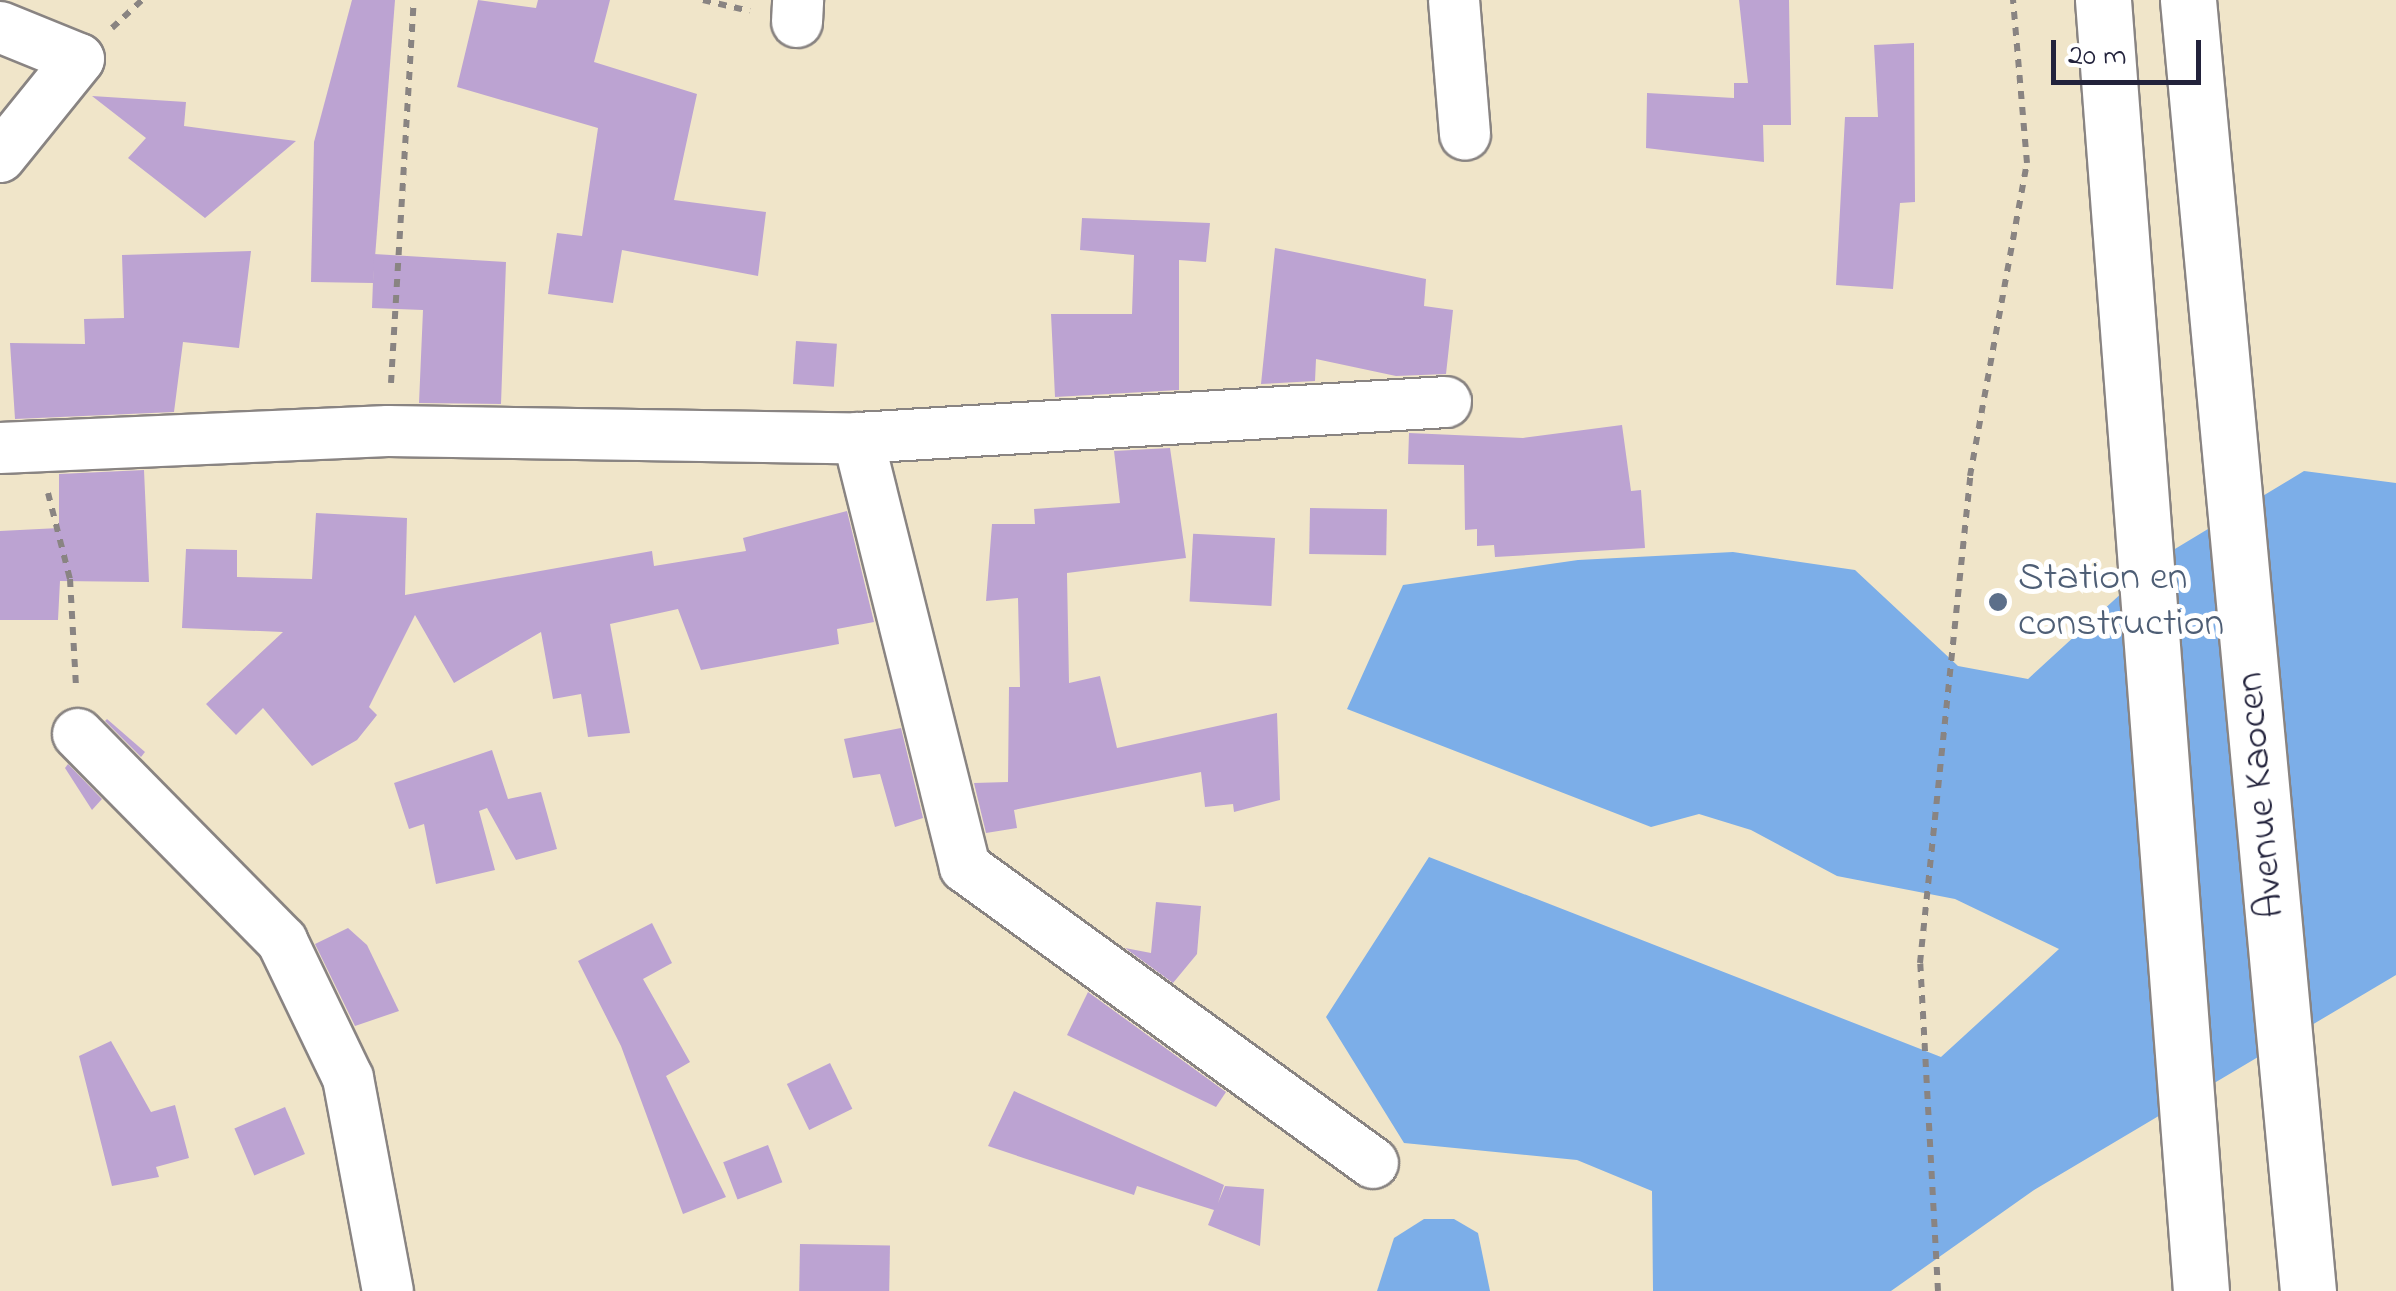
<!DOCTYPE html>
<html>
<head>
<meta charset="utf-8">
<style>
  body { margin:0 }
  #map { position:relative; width:2396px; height:1291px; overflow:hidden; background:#f0e5c9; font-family:"Indie Flower",sans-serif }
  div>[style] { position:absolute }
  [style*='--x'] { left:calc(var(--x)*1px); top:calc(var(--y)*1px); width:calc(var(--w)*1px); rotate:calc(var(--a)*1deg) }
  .water>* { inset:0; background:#7caee8 }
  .building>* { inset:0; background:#bca3d2; transform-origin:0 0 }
  .path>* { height:6px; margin-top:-3px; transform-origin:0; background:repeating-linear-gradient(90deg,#898482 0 8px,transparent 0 16px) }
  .roads { filter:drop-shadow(2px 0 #898482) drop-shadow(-2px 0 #898482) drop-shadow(0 2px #898482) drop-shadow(0 -2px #898482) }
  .minor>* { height:50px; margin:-25px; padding:0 25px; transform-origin:25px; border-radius:25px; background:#fff }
  .trunk>* { height:55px; margin:-27.5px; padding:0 27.5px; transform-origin:27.5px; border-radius:27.5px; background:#fff }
  .dots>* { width:28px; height:28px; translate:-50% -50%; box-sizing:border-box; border:5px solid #fff; border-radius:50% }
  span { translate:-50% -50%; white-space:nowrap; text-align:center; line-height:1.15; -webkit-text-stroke:10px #fff; paint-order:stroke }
  .service-label { font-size:40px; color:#4e5e75 }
  .left { translate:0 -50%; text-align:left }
  .street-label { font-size:40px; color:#22223b }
  .scale { position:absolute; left:2051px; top:40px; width:150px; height:45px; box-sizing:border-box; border:5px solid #22223b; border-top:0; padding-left:12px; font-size:30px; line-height:35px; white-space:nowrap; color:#22223b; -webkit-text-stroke:8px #fff; paint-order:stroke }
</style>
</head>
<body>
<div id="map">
  <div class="water">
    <div style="clip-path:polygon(2304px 471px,2396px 483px,2396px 975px,2034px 1190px,1891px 1291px,1653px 1291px,1652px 1191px,1577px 1160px,1404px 1143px,1326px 1017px,1429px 857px,1941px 1057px,2059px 949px,1955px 899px,1837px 876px,1751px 830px,1699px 814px,1651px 827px,1347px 709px,1403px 585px,1578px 560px,1733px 552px,1855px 570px,1958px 666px,2028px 679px,2160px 558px)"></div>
    <div style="clip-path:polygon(1424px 1219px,1454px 1219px,1478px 1233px,1490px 1291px,1377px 1291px,1394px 1238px)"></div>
  </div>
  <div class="building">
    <div style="clip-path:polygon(352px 0,395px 0,373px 283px,311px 282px,314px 142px)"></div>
    <div style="clip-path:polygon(478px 0,536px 8px,538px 0,610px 0,594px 62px,697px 94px,674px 200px,766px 212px,758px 276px,622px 250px,613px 303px,548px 294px,557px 233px,582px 236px,598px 128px,457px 87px)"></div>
    <div style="clip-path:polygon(1739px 0,1789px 0,1791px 125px,1763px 125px,1764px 162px,1646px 148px,1647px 93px,1734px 98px,1734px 83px,1748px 83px)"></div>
    <div style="clip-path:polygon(1914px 43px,1915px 202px,1900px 203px,1893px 289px,1836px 285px,1845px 117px,1878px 117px,1874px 45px)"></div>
    <div style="clip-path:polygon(92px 96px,186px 102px,184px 126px,296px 141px,205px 218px,128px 158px,146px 138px)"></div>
    <div style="clip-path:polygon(1082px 218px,1210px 223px,1206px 262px,1179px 260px,1179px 390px,1055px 397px,1051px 314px,1132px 314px,1134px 255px,1080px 250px)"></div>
    <div style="clip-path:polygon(1275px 248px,1426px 279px,1424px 306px,1453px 310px,1446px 374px,1396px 376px,1316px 359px,1315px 381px,1261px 384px)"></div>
    <div style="clip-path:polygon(251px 251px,239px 348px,183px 342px,174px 412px,15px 419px,10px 343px,85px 344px,84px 319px,124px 318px,122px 255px)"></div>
    <div style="clip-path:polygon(374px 254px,506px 262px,501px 404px,419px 403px,423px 310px,372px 308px)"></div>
    <div style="left:796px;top:341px;width:41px;height:43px;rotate:4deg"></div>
    <div style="clip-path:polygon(1622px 425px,1631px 491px,1641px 490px,1645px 548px,1495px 557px,1494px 545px,1477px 546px,1477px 529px,1465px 530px,1464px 465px,1408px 464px,1409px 433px,1523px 438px)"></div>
    <div style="clip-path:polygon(1170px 448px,1186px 558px,1067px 573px,1069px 683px,1100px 676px,1117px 748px,1277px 713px,1280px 800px,1234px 812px,1233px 804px,1205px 807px,1201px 772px,1014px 810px,1017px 828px,986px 833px,974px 783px,1008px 782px,1009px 687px,1020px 687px,1018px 598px,986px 601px,992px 524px,1035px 524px,1034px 509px,1120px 503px,1114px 451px)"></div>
    <div style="clip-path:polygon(144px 470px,149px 582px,60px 581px,58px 620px,0 620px,0 531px,59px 528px,59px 474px)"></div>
    <div style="left:1310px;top:508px;width:77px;height:46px;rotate:1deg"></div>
    <div style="clip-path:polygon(847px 511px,874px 622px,837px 629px,839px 644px,701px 670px,678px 609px,610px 624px,630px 733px,588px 737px,581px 694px,553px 699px,541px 632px,454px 683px,415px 615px,369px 707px,377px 715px,357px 740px,312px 766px,263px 708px,236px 735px,206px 704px,283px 632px,182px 628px,186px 549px,237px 550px,237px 577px,312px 579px,316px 513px,407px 518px,405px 595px,652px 551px,654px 566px,746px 551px,743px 538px)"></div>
    <div style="left:1275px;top:538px;width:68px;height:82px;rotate:93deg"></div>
    <div style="clip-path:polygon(107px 719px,145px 752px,141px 757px,105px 721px)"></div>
    <div style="clip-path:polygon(901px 728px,923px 818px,895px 827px,880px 774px,853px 778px,844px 739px)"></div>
    <div style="clip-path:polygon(492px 750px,508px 799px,541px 792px,557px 849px,516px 860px,487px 808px,479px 811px,495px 870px,436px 884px,424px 824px,409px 829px,394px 783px)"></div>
    <div style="clip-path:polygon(68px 764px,102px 799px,92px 810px,65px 768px)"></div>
    <div style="clip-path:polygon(1156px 902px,1201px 906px,1197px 954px,1173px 983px,1125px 948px,1151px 953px)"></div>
    <div style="clip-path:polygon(652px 923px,672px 963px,643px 979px,690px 1062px,666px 1076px,726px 1197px,683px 1214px,621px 1046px,578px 961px)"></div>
    <div style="clip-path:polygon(348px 928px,367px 945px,399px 1011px,355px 1026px,315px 944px)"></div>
    <div style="clip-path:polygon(1088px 992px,1226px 1092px,1216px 1107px,1067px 1035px)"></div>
    <div style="clip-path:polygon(111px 1041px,151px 1112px,175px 1105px,189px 1158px,156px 1167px,159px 1177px,112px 1186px,79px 1056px)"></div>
    <div style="left:830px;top:1063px;width:51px;height:48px;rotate:64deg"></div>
    <div style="clip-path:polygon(1014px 1091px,1224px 1185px,1218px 1203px,1225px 1186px,1264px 1189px,1260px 1246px,1208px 1225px,1214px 1210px,1137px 1186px,1134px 1195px,988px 1146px)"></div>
    <div style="left:285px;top:1107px;width:51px;height:55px;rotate:67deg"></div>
    <div style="left:768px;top:1145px;width:40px;height:48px;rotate:69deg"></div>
    <div style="left:800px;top:1244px;width:90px;height:47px;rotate:1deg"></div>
  </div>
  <div class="path">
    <div style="--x:703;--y:0;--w:48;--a:13.2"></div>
    <div style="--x:112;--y:28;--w:41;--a:-43"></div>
    <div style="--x:391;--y:383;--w:384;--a:-86.6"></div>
    <div style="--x:48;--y:493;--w:89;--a:75.7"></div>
    <div style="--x:70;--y:579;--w:109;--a:86.8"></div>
    <div style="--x:1938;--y:1291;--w:328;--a:-93.1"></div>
    <div style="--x:1920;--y:963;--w:490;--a:-84.1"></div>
    <div style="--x:1970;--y:476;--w:318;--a:-79.7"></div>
    <div style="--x:2027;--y:163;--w:164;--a:-94.9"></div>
  </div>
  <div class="roads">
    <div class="minor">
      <div style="--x:1454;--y:0;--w:135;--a:85.3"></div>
      <div style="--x:797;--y:22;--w:22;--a:-87"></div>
      <div style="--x:0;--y:27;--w:85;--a:22.1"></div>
      <div style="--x:79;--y:59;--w:126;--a:128.9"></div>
      <div style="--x:858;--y:438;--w:442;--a:76"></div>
      <div style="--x:965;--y:867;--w:504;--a:35.96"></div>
      <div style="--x:0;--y:448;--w:388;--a:-2.5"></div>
      <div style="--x:388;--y:431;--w:470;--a:0.9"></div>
      <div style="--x:858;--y:438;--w:589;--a:-3.5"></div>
      <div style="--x:78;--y:734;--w:291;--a:45.4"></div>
      <div style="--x:282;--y:941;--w:152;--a:64.3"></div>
      <div style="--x:348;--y:1078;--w:217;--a:79.4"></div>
    </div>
    <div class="trunk">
      <div style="--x:2103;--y:0;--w:1295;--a:85.66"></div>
      <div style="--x:2188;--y:0;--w:1297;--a:84.69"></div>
    </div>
  </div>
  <div class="dots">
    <div style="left:1998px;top:602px;background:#5c6f8a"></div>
  </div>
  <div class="service-label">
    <span class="left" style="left:2018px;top:602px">Station en<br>construction</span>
  </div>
  <div class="street-label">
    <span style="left:2262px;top:795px;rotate:-95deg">Avenue Kaocen</span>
  </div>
  <div class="scale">20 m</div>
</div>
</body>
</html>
